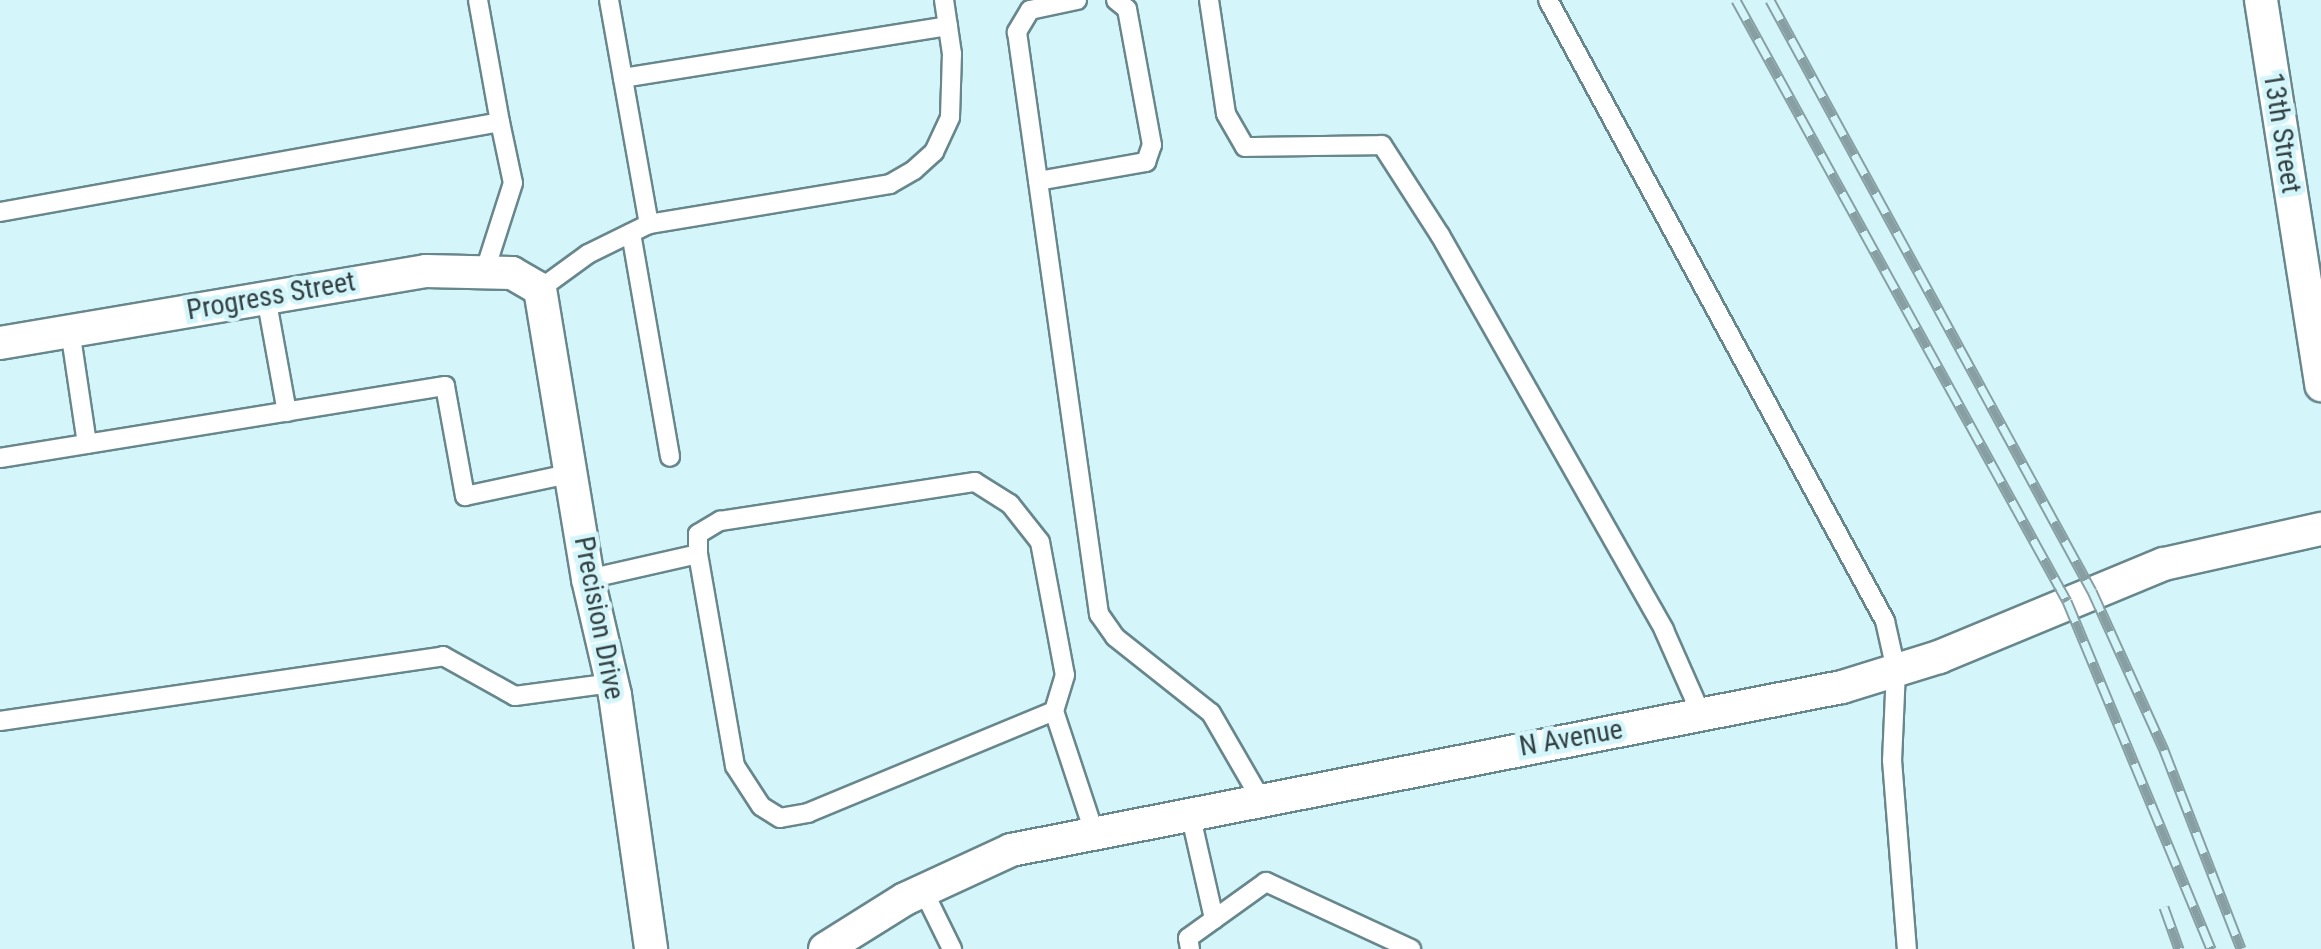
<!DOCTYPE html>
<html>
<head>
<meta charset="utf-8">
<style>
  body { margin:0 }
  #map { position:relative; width:2321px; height:949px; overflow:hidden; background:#d4f6fb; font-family:"Roboto Condensed",sans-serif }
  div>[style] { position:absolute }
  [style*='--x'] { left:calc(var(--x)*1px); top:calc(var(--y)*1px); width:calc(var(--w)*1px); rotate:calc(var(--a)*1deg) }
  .roads { filter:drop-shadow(2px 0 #68878c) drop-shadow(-2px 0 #68878c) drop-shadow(0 2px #68878c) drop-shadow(0 -2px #68878c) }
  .service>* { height:18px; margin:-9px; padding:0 9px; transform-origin:9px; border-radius:9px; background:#fff }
  .minor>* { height:32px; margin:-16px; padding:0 16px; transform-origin:16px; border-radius:16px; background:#fff }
  .rail>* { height:11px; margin-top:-5.5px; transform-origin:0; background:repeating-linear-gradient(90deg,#d4f6fb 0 22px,#879fa3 0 44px); box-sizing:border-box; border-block:2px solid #879fa3 }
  span { translate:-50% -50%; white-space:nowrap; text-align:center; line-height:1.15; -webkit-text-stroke:9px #d4f6fb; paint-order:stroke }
  .street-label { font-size:28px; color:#324042 }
</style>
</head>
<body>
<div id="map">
  <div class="roads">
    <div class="service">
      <div style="--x:478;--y:0;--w:124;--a:79.8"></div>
      <div style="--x:609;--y:0;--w:228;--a:79.9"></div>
      <div style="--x:1077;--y:0;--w:48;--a:168"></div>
      <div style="--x:1030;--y:10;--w:26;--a:121"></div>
      <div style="--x:1017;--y:32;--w:588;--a:81.98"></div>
      <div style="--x:1099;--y:614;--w:28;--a:55"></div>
      <div style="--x:1115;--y:637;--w:122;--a:38.4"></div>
      <div style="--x:1211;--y:713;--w:98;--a:60"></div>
      <div style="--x:1209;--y:0;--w:115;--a:81.5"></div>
      <div style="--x:1226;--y:114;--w:38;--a:60"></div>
      <div style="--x:1245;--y:147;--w:137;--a:-0.8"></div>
      <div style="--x:1382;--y:145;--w:107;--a:57.2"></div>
      <div style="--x:1440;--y:235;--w:454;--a:60.4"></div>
      <div style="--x:1664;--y:630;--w:94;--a:66.2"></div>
      <div style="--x:1548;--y:0;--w:707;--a:61.51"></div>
      <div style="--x:1885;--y:621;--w:50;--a:77.3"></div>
      <div style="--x:1896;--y:670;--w:90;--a:92.5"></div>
      <div style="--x:1892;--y:760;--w:190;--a:85.5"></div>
      <div style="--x:623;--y:78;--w:329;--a:-9.1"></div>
      <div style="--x:1038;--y:181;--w:110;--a:-10"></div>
      <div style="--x:1146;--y:162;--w:18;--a:-71"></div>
      <div style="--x:1152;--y:145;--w:138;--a:-100.4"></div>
      <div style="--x:1127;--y:9;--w:14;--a:-141"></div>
      <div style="--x:0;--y:212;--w:508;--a:-10.2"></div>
      <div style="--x:500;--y:122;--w:62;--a:78"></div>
      <div style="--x:513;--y:183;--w:91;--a:107.8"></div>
      <div style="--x:631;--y:233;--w:227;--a:80.1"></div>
      <div style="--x:540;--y:289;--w:59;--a:-36.1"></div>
      <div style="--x:588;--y:254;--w:68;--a:-26.2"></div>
      <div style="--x:649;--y:224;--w:244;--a:-9.4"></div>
      <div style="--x:890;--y:184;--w:28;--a:-30"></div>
      <div style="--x:914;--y:170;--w:27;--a:-42"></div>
      <div style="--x:934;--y:152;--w:38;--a:-65"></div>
      <div style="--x:950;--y:117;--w:63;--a:-88.2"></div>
      <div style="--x:952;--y:54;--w:55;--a:-98.4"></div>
      <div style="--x:266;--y:297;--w:117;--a:79.7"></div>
      <div style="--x:70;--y:330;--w:115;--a:81.5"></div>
      <div style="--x:0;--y:458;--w:451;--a:-9.2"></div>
      <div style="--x:445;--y:386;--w:112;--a:79.7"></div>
      <div style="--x:465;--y:496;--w:110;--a:-12"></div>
      <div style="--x:588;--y:579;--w:113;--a:-12.8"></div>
      <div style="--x:698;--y:554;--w:20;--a:-90"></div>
      <div style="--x:698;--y:534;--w:26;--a:-31"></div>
      <div style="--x:720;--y:521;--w:258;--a:-8.7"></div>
      <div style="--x:975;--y:482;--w:41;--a:32.2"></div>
      <div style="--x:1010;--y:504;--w:48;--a:51.7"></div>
      <div style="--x:1040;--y:542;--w:135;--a:79.4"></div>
      <div style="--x:1065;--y:675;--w:38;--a:107"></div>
      <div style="--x:1054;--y:711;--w:266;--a:157.5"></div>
      <div style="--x:808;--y:813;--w:28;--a:170"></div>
      <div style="--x:780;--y:818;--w:22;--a:-148"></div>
      <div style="--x:761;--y:806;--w:48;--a:-123"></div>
      <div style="--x:735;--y:766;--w:215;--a:-99.9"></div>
      <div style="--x:1054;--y:711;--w:127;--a:71.7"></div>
      <div style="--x:0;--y:721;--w:448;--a:-8.3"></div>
      <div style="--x:443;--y:656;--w:82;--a:29.1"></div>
      <div style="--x:515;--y:696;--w:99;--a:-7.6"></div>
      <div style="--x:1190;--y:813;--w:109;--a:77.2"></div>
      <div style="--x:923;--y:890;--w:66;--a:63.8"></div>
      <div style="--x:1190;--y:949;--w:11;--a:-100"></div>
      <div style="--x:1188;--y:938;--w:96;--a:-35.7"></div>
      <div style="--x:1266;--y:882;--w:160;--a:24.8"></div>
    </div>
    <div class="minor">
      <div style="--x:2261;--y:0;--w:390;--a:81.1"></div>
      <div style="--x:0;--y:343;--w:432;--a:-9.6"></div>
      <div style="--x:426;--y:271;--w:86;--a:1.3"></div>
      <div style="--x:512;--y:273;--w:32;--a:30"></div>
      <div style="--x:540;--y:289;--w:294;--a:80.6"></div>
      <div style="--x:588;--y:579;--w:119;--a:76.9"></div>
      <div style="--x:615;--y:695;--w:257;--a:81.9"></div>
      <div style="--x:825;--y:949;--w:94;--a:-32"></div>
      <div style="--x:905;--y:899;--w:117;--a:-24.8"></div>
      <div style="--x:1011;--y:850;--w:847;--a:-11.1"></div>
      <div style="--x:1842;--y:687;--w:102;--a:-17.2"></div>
      <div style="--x:1939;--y:657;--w:243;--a:-22.5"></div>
      <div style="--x:2164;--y:564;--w:161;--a:-12.6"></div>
    </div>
  </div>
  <div class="rail">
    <div style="--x:1736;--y:0;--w:686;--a:61.16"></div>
    <div style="--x:2067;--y:601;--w:377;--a:67.5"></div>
    <div style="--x:1770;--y:0;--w:673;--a:61.42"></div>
    <div style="--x:2092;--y:591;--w:175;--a:65.6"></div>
    <div style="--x:2164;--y:750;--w:213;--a:68.8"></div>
    <div style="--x:2164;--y:907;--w:45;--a:70.3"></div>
  </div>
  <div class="street-label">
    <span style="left:2282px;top:133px;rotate:81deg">13th Street</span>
    <span style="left:271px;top:296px;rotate:-10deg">Progress Street</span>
    <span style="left:599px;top:618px;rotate:79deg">Precision Drive</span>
    <span style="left:1571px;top:738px;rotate:-10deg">N Avenue</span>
  </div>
</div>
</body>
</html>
